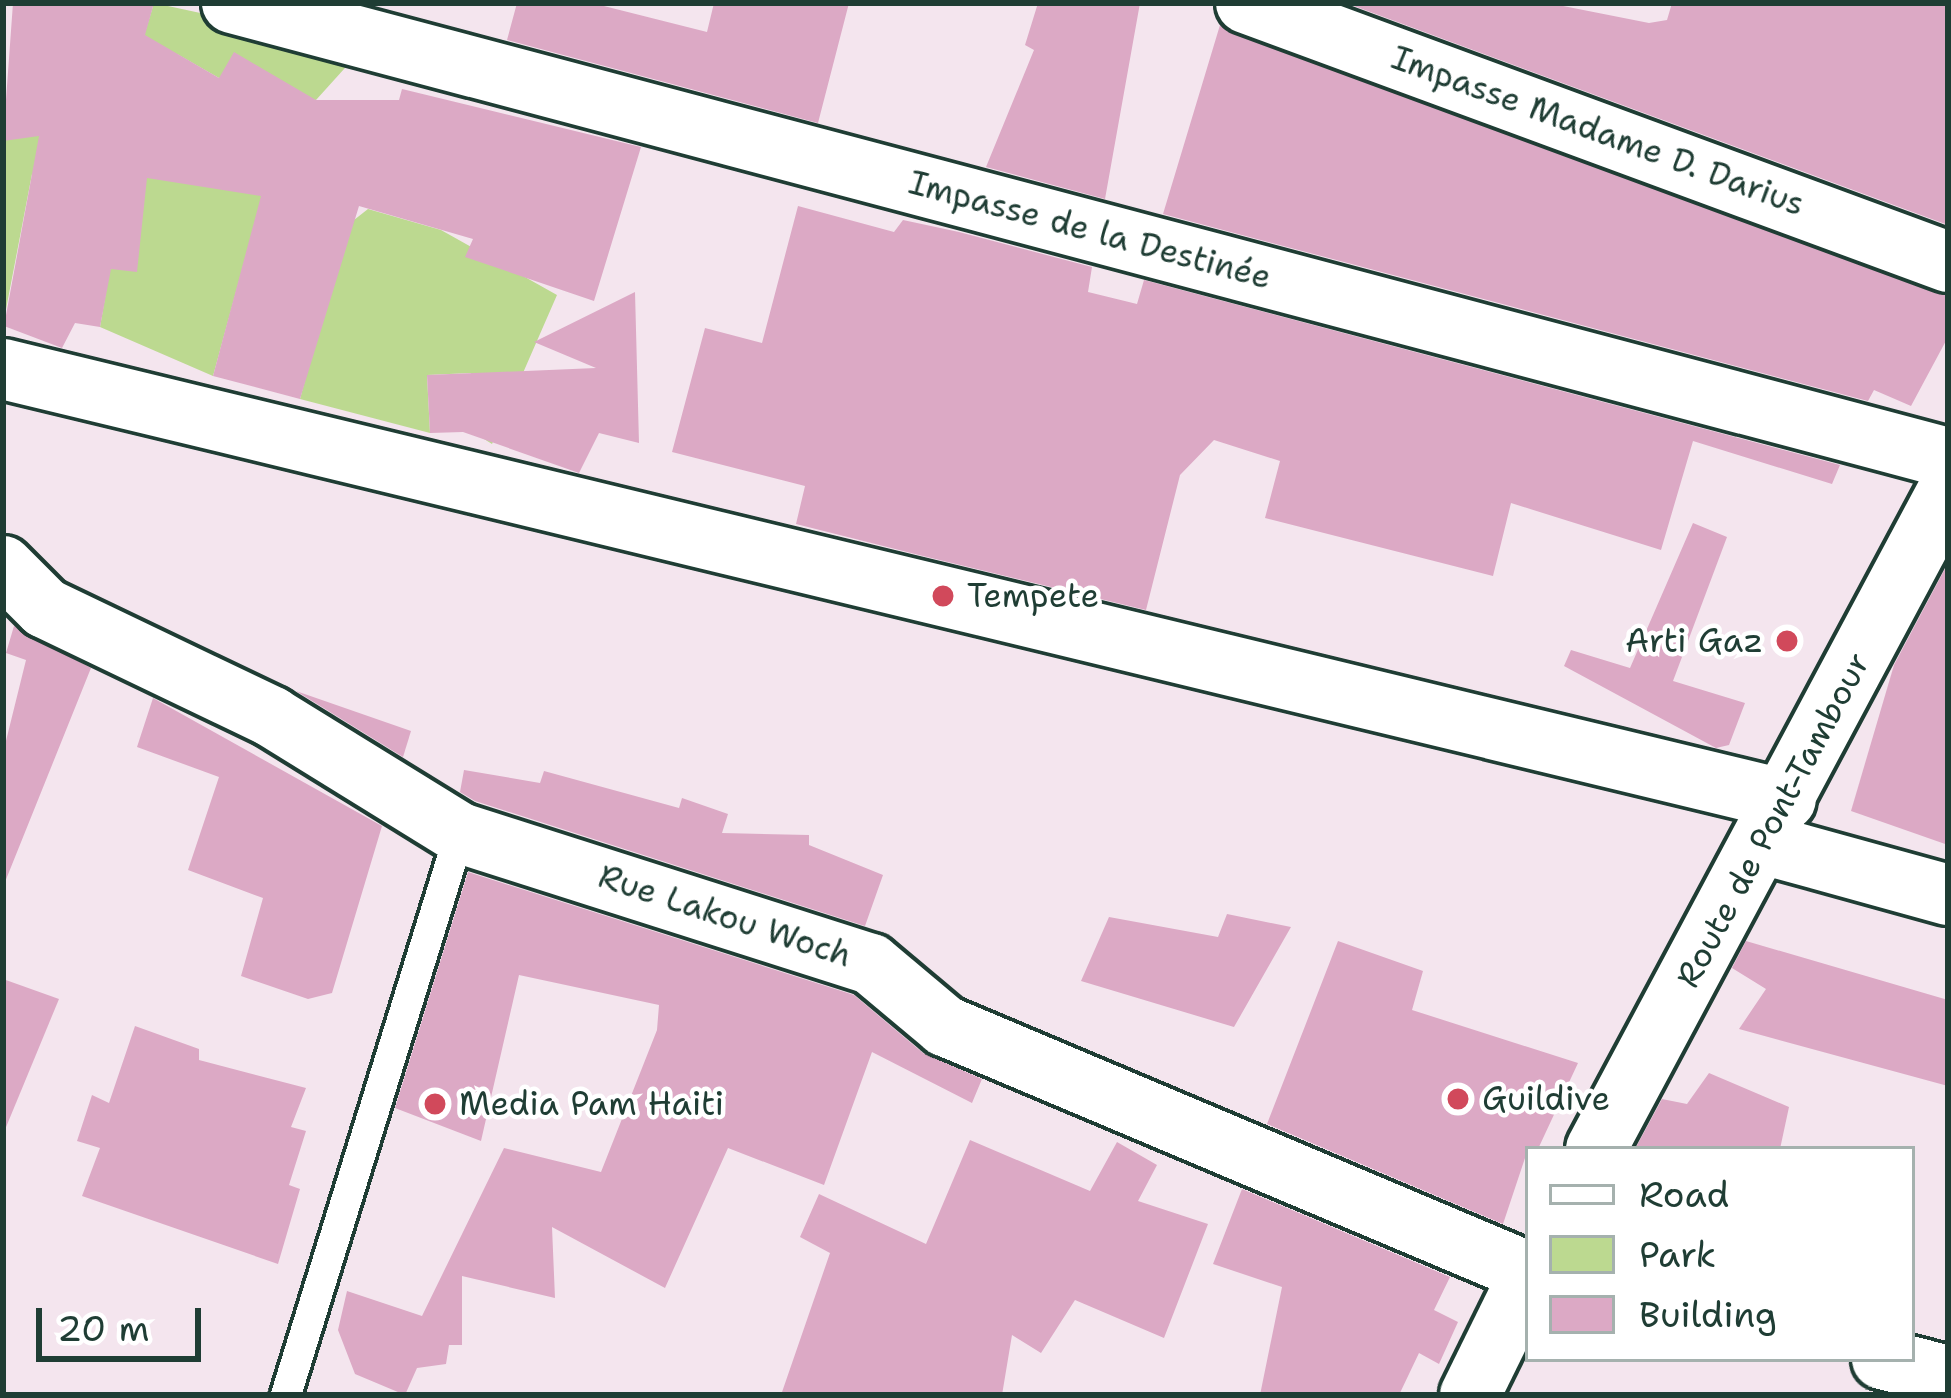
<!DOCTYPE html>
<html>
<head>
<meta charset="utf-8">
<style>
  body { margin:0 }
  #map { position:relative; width:1951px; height:1398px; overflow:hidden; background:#f4e5ee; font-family:"Shantell Sans",sans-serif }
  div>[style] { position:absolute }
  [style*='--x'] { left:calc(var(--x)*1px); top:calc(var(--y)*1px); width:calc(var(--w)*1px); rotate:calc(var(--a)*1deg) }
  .green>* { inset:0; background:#bcd990 }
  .building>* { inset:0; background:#dca9c5 }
  .roads { filter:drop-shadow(3px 0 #1f3d34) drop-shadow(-3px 0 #1f3d34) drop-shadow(0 3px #1f3d34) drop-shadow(0 -3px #1f3d34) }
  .service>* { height:30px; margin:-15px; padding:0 15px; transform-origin:15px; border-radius:15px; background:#fff }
  .minor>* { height:60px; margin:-30px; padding:0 30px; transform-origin:30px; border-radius:30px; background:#fff }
  .dots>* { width:33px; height:33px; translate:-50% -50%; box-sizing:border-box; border:6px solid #fff; border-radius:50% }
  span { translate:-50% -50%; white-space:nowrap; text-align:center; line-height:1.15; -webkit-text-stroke:9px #fff; paint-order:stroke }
  .street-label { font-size:33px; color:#1f3d34 }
  .poi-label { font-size:33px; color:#1f3d34 }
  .left { translate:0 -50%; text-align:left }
  .right { translate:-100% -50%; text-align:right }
  .frame { position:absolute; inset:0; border:6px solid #1f3d34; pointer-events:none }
  .legend { position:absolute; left:1525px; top:1146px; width:390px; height:216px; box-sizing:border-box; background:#fff; border:3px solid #a5b1ae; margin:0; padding:15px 21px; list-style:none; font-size:36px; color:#1f3d34 }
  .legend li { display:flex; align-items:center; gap:24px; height:60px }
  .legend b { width:60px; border:3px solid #a5b1ae }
  .scale { position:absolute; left:36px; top:1308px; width:165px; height:54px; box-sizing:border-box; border:6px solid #1f3d34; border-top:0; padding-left:15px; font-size:36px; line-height:42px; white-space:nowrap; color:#1f3d34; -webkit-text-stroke:9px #fff; paint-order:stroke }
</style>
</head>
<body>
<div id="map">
  <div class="green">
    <div style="clip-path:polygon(154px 3px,363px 48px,316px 100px,219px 78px,177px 54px,98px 170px,281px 195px,354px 220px,368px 209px,441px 230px,557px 295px,492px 444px,473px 432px,471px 373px,427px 375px,430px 433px,300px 399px,343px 238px,257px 215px,213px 376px,100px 327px,107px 286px,89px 185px,32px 174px,3px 325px,3px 141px,34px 116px,121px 111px)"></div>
  </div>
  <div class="building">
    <div style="clip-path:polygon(13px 3px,154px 3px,145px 35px,219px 78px,234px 52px,316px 100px,399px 100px,402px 89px,641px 147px,594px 301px,465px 257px,473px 239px,359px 206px,300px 399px,213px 376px,261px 196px,147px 178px,137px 272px,111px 269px,100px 327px,75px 323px,62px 348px,4px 326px,39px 136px,3px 141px)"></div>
    <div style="clip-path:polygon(517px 3px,592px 3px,707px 32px,714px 3px,849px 3px,818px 123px,507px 40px)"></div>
    <div style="clip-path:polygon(1038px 3px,1140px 3px,1105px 199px,986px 167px,1034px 50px,1025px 45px)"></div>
    <div style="clip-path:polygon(1346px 3px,1548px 3px,1649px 23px,1667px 20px,1672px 3px,1948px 3px,1948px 225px)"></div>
    <div style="clip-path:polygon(1220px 25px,1948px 296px,1948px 337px,1911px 406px,1874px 390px,1868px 401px,1163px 214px)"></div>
    <div style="clip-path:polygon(798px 206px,894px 232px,903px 220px,959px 232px,1092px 267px,1088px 292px,1137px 304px,1144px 280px,1840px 465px,1832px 484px,1693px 441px,1661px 550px,1511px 503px,1493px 576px,1265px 518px,1280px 461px,1214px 440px,1180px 475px,1146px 610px,919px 555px,796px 524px,805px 486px,672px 452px,705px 328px,762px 343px)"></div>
    <div style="clip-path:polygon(635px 292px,639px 443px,599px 433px,579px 473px,463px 432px,430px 433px,427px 375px,596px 368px,534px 342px)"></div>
    <div style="clip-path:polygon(1693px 523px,1727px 537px,1673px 681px,1745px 703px,1729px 745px,1716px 748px,1564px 666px,1571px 650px,1630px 668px)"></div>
    <div style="clip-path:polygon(1948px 563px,1948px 845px,1851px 811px,1894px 665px)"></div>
    <div style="clip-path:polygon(14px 626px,91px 668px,5px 882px,3px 753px,26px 660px,6px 653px)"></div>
    <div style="clip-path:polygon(296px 691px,411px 731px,403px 757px)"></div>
    <div style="clip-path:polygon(153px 698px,382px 826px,332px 993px,308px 999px,241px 976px,263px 898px,188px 870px,219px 777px,137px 747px)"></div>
    <div style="clip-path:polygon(464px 770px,540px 783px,544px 771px,679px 808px,682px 798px,728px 814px,722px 833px,809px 835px,809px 845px,883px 875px,865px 926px,475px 801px,460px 792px)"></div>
    <div style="clip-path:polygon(468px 872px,854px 995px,923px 1053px,982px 1079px,972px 1103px,872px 1052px,824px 1185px,728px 1148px,665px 1288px,552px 1227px,555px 1298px,462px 1276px,462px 1345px,449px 1345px,446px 1364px,417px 1368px,405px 1395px,355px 1374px,338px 1330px,347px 1291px,422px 1316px,504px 1148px,601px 1172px,657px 1030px,659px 1005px,519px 975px,481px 1141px,395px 1108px)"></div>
    <div style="clip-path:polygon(1227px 914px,1291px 927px,1234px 1027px,1081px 981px,1109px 917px,1218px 937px)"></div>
    <div style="clip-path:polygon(1338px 941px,1423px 971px,1412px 1010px,1578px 1063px,1538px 1149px,1528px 1149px,1503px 1224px,1267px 1124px)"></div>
    <div style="clip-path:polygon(1746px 941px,1948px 1000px,1948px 1086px,1739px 1029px,1766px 989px,1732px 968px)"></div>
    <div style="clip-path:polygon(3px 979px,59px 999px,4px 1132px,3px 1132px)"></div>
    <div style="clip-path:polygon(135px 1026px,199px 1049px,199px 1060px,306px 1088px,291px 1127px,306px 1131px,289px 1185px,300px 1189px,278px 1264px,82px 1196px,100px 1148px,77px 1141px,92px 1095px,109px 1103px)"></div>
    <div style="clip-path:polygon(1709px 1073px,1789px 1107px,1780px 1149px,1635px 1149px,1662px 1099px,1687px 1104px)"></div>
    <div style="clip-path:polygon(970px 1140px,1090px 1191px,1117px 1142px,1157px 1165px,1138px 1201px,1208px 1224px,1164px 1338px,1075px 1300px,1041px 1353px,1012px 1335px,1002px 1395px,781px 1395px,830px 1253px,800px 1237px,819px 1194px,926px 1244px)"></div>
    <div style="clip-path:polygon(1242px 1189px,1450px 1277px,1434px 1310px,1458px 1322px,1439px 1364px,1419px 1353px,1399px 1395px,1260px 1395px,1282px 1287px,1213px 1264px)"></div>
  </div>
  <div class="roads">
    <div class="service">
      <div style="--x:286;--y:1395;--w:588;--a:-72.8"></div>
    </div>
    <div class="minor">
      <div style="--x:232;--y:3;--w:1775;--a:14.85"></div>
      <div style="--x:1246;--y:3;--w:748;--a:20.25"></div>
      <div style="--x:3;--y:369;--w:1834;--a:13.59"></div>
      <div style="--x:3;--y:566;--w:59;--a:45"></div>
      <div style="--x:45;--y:608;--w:252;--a:25.6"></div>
      <div style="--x:272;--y:717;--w:221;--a:31.7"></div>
      <div style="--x:460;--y:833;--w:431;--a:17.7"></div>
      <div style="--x:871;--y:964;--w:97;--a:40"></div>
      <div style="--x:945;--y:1026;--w:633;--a:22.88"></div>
      <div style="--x:1763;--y:844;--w:192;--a:15.4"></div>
      <div style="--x:1596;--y:1149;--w:747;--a:-61.89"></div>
      <div style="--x:1882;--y:1359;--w:68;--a:14.4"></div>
      <div style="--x:1470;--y:1395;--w:131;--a:-63.8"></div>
    </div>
  </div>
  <div class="dots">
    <div style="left:943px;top:596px;background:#d1495b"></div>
    <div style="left:1787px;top:641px;background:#d1495b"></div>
    <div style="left:1458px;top:1099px;background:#d1495b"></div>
    <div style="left:435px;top:1104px;background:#d1495b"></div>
  </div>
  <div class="street-label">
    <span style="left:1598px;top:131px;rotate:20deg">Impasse Madame D. Darius</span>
    <span style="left:1090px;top:230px;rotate:15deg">Impasse de la Destinée</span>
    <span style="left:1773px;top:820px;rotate:-62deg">Route de Pont-Tambour</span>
    <span style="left:725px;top:916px;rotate:18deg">Rue Lakou Woch</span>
  </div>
  <div class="poi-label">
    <span class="left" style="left:967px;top:596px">Tempete</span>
    <span class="right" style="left:1763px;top:641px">Arti Gaz</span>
    <span class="left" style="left:1482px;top:1099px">Guildive</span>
    <span class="left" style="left:459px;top:1104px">Media Pam Haiti</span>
  </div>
  <div class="frame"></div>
  <ul class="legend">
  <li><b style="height:15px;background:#fff"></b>Road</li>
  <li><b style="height:33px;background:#bcd990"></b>Park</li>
  <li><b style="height:33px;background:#dca9c5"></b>Building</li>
  </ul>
  <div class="scale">20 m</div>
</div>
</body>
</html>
